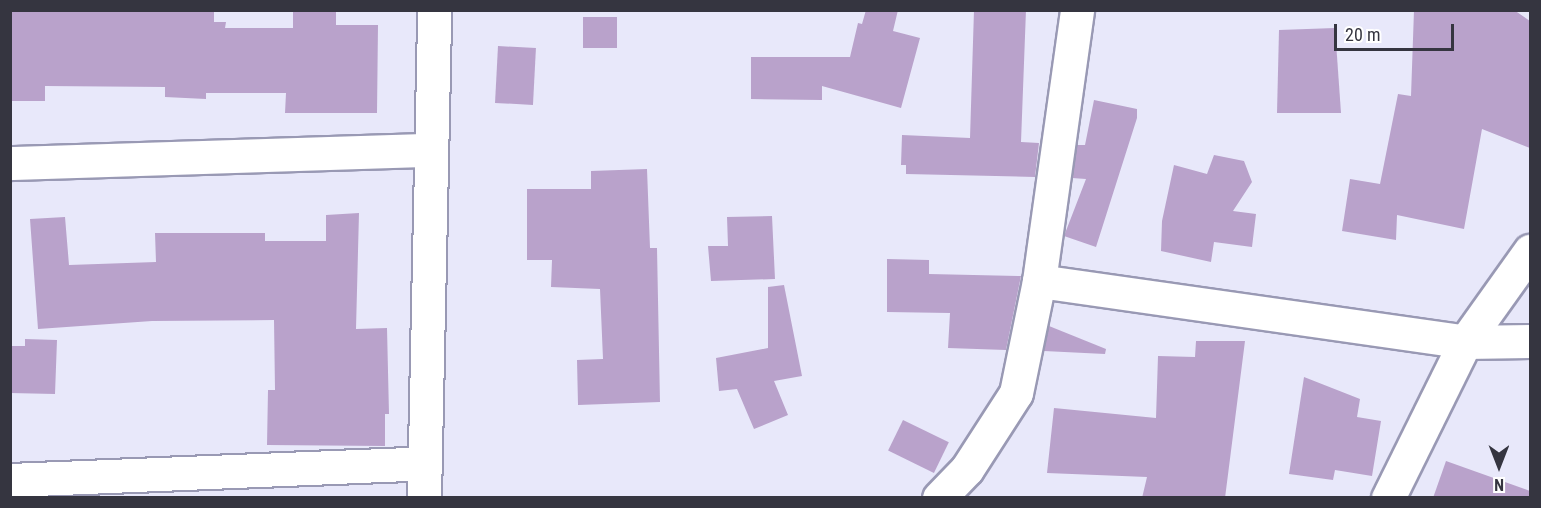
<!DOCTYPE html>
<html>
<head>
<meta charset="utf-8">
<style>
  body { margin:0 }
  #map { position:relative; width:1541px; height:508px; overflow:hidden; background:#e8e8fa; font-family:"Roboto Condensed",sans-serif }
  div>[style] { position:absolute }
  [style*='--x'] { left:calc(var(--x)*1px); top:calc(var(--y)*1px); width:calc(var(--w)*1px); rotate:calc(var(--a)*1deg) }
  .building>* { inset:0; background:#b9a2cb; transform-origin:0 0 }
  .roads { filter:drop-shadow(2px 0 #9999b4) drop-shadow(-2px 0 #9999b4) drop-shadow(0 2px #9999b4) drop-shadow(0 -2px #9999b4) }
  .street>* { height:33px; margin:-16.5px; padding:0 16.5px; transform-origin:16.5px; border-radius:16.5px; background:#fff }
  span { translate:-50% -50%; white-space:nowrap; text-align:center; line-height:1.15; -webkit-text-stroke:6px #fff; paint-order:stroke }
  .frame { position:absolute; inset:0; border:12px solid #353540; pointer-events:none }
  .north { position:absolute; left:1469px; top:436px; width:60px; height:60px; -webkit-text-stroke:4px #fff; paint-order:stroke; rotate:180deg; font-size:16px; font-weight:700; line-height:24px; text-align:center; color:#353540 }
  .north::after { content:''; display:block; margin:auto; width:21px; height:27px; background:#353540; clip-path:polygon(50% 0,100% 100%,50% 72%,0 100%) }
  .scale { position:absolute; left:1334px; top:24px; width:120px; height:27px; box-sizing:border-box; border:3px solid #353540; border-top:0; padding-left:8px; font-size:18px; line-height:21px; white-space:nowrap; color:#353540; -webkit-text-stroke:4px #fff; paint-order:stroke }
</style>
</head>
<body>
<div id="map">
  <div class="building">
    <div style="clip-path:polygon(214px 10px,214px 22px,226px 22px,225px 28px,293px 28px,293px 10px,336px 10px,336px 25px,378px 25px,377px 113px,285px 113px,286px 93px,206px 93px,206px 99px,165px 97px,165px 87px,45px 86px,45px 101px,10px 101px,10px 12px)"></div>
    <div style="clip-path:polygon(866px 10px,898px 10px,893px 31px,920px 38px,901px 108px,822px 86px,822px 100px,751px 99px,751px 57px,850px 57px,858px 23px,862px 24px)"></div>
    <div style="clip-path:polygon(974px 10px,1026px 10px,1021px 142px,1039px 143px,1035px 177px,906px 174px,906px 165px,901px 165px,902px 135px,970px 138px)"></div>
    <div style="clip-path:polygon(1414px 10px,1514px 10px,1530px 21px,1530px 148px,1482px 129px,1464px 229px,1397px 215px,1396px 240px,1342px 231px,1350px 179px,1380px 184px,1398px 94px,1411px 96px)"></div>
    <div style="left:583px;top:17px;width:34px;height:31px"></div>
    <div style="clip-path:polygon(1335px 28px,1341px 113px,1277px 113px,1279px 30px)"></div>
    <div style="left:498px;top:46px;width:38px;height:57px;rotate:3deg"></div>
    <div style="clip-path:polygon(1094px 100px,1137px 109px,1137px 118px,1096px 247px,1064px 236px,1086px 179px,1072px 178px,1077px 145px,1085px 145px)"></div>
    <div style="clip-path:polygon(1214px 155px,1244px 161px,1252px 182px,1233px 211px,1256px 214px,1252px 247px,1214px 242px,1211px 262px,1161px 251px,1162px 221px,1174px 165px,1207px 174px)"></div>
    <div style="clip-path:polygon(647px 169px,650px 248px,657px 248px,660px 402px,578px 405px,577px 360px,603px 359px,600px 289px,551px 287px,552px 260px,527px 260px,527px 189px,591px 189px,591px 171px)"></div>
    <div style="clip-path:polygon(359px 213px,356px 329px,387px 328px,389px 414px,385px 414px,385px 446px,267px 445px,268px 390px,275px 390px,274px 320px,152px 321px,38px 329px,30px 219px,65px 217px,69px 265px,156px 262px,155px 233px,265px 233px,265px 241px,326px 241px,326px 215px)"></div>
    <div style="clip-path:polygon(772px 216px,775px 279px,711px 281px,708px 246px,728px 246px,727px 217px)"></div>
    <div style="clip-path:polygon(887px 259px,929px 260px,929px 274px,1021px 276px,1006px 350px,948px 348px,950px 313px,887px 312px)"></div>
    <div style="clip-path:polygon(784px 285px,802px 376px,774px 381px,788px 415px,754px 429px,737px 389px,719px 391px,716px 358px,768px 348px,768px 287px)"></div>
    <div style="clip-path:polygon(1049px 326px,1106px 349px,1105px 354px,1044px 351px)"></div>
    <div style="clip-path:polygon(25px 339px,57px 340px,55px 394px,10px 393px,10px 346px,25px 346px)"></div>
    <div style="clip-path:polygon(1196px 341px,1245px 341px,1225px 498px,1142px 498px,1147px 477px,1047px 473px,1054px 408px,1156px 418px,1158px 356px,1195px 357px)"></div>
    <div style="clip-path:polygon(1304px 377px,1360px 399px,1357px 417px,1381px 421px,1372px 476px,1335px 470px,1333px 480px,1289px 474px)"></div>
    <div style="left:903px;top:420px;width:51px;height:34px;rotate:26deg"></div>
    <div style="clip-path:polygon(1446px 461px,1530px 491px,1530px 498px,1433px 498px)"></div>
  </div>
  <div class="roads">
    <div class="street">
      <div style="--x:10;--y:163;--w:421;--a:-1.8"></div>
      <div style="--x:1039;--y:281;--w:430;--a:8.1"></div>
      <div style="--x:1465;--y:342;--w:65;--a:-0.9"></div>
      <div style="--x:10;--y:480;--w:415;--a:-2.3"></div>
      <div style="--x:424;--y:498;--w:488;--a:-88.8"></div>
      <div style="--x:939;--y:498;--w:40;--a:-46"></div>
      <div style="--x:967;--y:469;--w:90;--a:-57.2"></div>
      <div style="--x:1016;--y:393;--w:114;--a:-78.4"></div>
      <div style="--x:1039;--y:281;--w:274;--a:-82"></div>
      <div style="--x:1388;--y:498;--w:174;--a:-63.7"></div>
      <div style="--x:1465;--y:342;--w:112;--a:-54.5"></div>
    </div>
  </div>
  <div class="frame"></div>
  <div class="north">N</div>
  <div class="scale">20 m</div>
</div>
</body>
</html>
